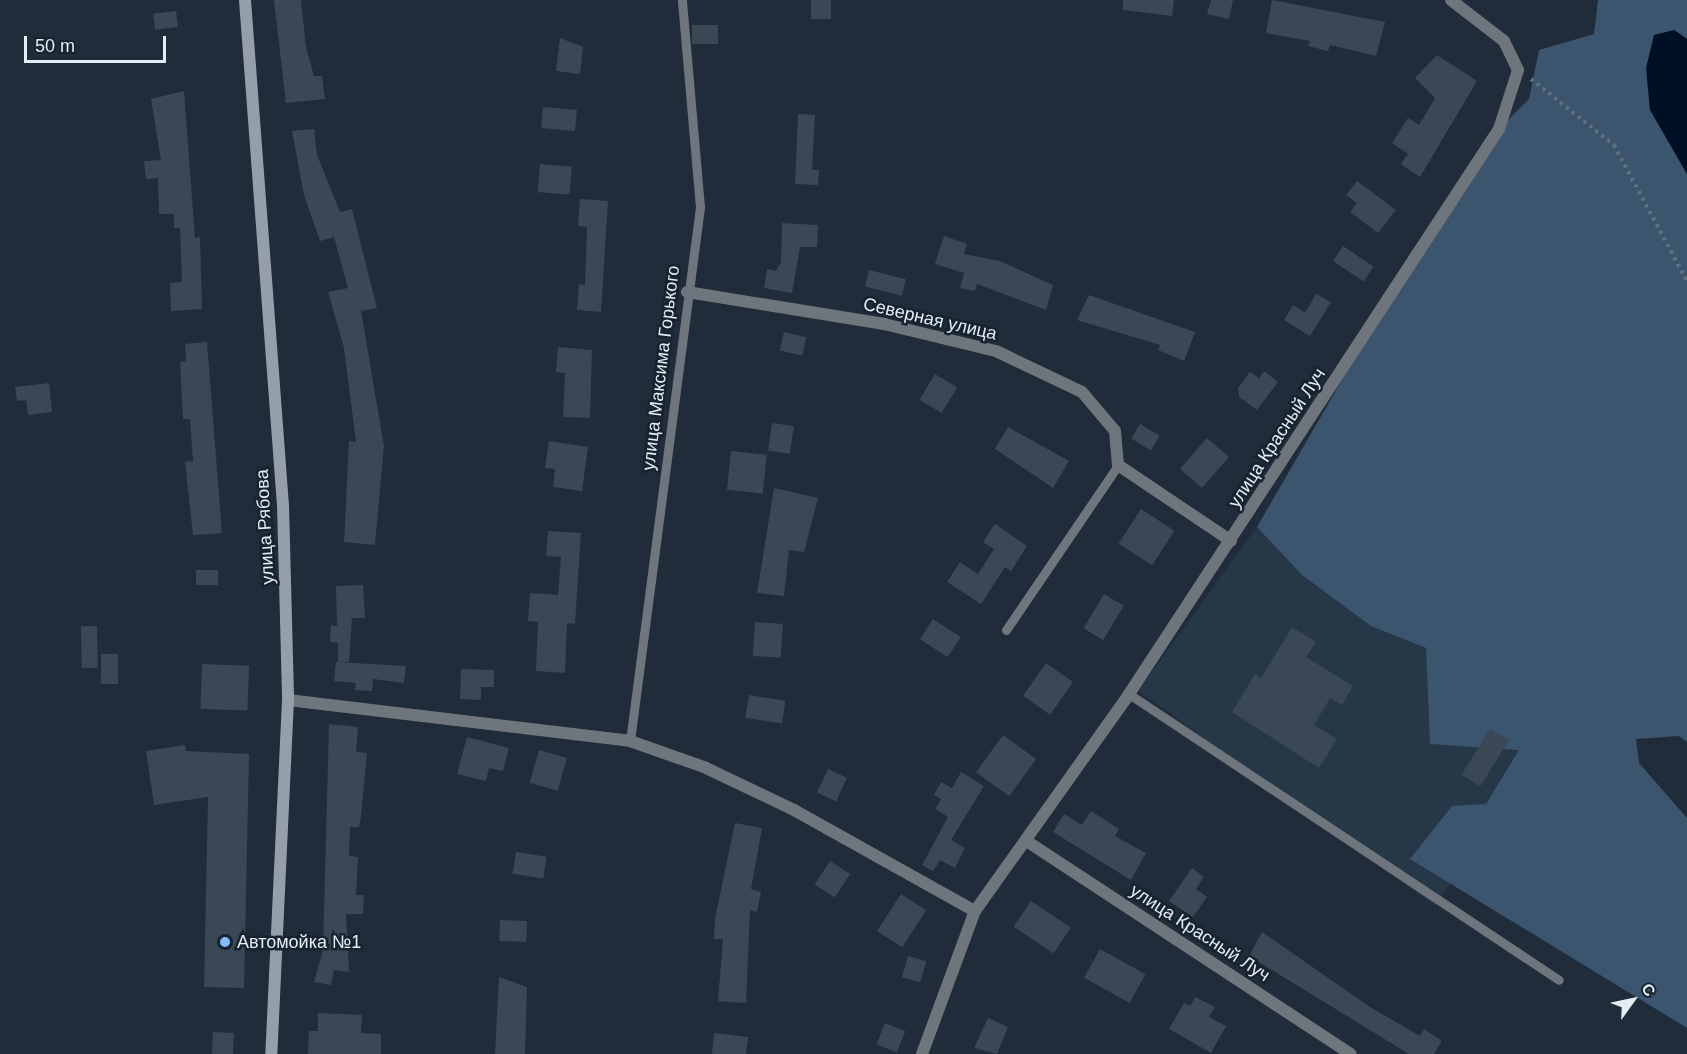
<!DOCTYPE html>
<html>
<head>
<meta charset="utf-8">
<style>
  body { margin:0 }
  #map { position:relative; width:1687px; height:1054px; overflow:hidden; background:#202c39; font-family:Helvetica,sans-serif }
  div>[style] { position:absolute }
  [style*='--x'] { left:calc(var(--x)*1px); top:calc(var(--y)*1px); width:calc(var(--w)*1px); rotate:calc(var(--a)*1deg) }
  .built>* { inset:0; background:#263748; transform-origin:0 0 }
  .green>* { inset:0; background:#3b556e }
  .water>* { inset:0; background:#001024 }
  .building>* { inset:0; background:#3a4755; transform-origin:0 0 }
  .path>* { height:4px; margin-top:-2px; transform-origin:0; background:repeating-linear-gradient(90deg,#65707b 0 3px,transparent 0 7.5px) }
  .lane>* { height:9px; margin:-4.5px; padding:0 4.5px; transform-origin:4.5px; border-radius:4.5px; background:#6f757c }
  .street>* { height:12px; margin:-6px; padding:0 6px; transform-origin:6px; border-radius:6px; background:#6f757c }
  .secondary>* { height:12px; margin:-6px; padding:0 6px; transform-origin:6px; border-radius:6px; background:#959faa }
  .dots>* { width:16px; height:16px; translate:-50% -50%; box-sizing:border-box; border:3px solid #17232f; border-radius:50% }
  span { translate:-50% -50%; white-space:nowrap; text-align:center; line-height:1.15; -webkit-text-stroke:5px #17232f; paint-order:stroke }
  .street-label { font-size:18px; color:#e4ecf4 }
  .poi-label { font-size:18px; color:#e4ecf4 }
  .left { translate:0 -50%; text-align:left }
  .north { position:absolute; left:1603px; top:970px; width:60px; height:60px; -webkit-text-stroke:4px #17232f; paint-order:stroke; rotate:57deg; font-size:16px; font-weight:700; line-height:24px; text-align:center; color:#e4ecf4 }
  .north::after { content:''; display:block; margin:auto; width:21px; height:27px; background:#e4ecf4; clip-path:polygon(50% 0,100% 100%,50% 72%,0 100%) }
  .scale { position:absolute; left:24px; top:36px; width:142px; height:27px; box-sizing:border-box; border:3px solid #e4ecf4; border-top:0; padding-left:8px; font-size:18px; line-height:21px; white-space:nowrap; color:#e4ecf4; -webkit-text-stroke:4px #17232f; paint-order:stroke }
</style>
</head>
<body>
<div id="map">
  <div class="built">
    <div style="left:1257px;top:527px;width:366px;height:202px;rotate:36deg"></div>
  </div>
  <div class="green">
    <div style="clip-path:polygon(1598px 0,1687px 0,1687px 39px,1674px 30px,1651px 110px,1687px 174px,1687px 742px,1679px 736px,1636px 739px,1639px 763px,1687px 818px,1687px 1028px,1410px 859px,1452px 806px,1486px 804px,1519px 750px,1430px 744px,1426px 648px,1371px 626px,1302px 575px,1257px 527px,1379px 316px,1499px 129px,1529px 99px,1539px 50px,1594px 34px)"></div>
  </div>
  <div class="water">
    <div style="clip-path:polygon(1674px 30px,1687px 39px,1687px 174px,1650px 110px,1646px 68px,1654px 35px)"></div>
  </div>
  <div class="building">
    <div style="clip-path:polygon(274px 0,301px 0,306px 47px,314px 76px,322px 76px,325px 99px,286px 103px)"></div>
    <div style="left:811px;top:0;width:20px;height:19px"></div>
    <div style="clip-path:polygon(1123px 0,1174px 0,1172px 16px,1123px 10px)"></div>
    <div style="clip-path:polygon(1211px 0,1233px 0,1229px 19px,1207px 14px)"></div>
    <div style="clip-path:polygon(1272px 0,1385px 22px,1376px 56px,1330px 45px,1328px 51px,1308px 46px,1310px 41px,1266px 33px)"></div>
    <div style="left:176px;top:11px;width:16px;height:23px;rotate:83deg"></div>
    <div style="left:692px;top:25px;width:26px;height:19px"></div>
    <div style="clip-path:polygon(560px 38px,583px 47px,580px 74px,556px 71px)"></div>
    <div style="clip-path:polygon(1437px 55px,1477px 81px,1420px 177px,1401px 164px,1408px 154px,1392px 143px,1408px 118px,1419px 125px,1435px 98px,1415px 78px)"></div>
    <div style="clip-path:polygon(184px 91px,195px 238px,200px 237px,202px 309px,171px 311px,170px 283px,182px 282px,180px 228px,174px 228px,174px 214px,159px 214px,158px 178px,146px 179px,144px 161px,161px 160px,151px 99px)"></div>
    <div style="left:543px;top:107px;width:34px;height:21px;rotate:5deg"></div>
    <div style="clip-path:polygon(798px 114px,815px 115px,812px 170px,819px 170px,818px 185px,795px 184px)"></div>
    <div style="clip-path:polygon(314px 129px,317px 155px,340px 212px,352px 209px,377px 308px,361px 311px,384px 446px,375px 545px,344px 542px,349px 441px,356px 442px,344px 348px,328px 292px,348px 288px,334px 237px,320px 241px,304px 195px,292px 131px)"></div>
    <div style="left:540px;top:164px;width:32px;height:28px;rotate:5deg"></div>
    <div style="clip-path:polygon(1357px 181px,1396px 210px,1378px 233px,1350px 212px,1357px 203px,1346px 195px)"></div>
    <div style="clip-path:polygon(580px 199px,608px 201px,601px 312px,577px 310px,579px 284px,585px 285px,587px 227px,578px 226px)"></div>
    <div style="clip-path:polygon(782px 223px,818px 225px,817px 247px,800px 247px,792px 293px,764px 288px,767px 269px,776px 271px,781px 262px)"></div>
    <div style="clip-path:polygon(944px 236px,967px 244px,964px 254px,1000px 261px,1053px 285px,1046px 310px,977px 284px,975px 291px,960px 288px,964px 273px,935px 264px)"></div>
    <div style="left:1343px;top:246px;width:37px;height:18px;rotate:34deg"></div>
    <div style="left:869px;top:270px;width:38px;height:17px;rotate:14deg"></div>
    <div style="clip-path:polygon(1316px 294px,1331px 302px,1310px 336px,1284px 320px,1293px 305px,1305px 313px)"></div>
    <div style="clip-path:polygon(1089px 295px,1195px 332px,1184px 361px,1158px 350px,1160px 345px,1077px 320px)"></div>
    <div style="left:784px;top:332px;width:23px;height:19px;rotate:13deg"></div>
    <div style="clip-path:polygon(207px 342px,222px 533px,193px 535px,185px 462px,193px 461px,190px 419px,183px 419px,180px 362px,186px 361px,185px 344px)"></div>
    <div style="clip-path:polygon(558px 347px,592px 350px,590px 418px,563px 417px,565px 373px,556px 372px)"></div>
    <div style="clip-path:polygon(1264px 371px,1278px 382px,1257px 410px,1239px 397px,1238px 388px,1250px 372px,1259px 378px)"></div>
    <div style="left:935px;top:374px;width:26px;height:30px;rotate:31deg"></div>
    <div style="clip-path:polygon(49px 383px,52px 412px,28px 415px,26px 400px,17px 401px,15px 387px)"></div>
    <div style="left:772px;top:423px;width:22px;height:28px;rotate:8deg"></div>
    <div style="left:1140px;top:424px;width:23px;height:17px;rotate:31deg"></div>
    <div style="clip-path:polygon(1008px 427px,1069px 461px,1053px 488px,995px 449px)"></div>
    <div style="left:1207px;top:438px;width:29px;height:41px;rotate:41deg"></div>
    <div style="clip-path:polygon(549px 441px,588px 447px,582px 491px,553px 487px,555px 469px,545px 468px)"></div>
    <div style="left:731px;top:451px;width:36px;height:39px;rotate:6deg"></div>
    <div style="clip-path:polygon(774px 488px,818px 498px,804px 552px,789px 550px,784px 596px,757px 593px)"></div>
    <div style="left:1141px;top:509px;width:40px;height:41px;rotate:33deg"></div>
    <div style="clip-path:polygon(995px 524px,1027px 546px,1011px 571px,1005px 567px,981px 604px,947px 582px,960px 562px,978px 574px,994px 549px,983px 542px)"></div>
    <div style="clip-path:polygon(548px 531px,581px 533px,575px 624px,567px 623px,565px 673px,536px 671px,538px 622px,528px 621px,530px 593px,558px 595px,561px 557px,546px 556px)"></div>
    <div style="left:196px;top:570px;width:22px;height:15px"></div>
    <div style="clip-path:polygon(363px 585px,365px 618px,352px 618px,349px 662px,338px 662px,338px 643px,330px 642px,331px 625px,337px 626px,336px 586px)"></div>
    <div style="left:1104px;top:594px;width:23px;height:40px;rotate:31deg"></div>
    <div style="left:933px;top:619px;width:33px;height:24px;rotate:33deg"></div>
    <div style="left:755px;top:622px;width:28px;height:34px;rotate:4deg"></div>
    <div style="left:97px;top:626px;width:42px;height:16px;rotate:89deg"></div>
    <div style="clip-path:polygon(1292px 627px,1316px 642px,1306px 657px,1353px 686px,1342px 705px,1330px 698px,1314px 725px,1337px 739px,1319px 768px,1232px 712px,1255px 674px,1261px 678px)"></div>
    <div style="left:118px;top:654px;width:30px;height:17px;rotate:90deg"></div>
    <div style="clip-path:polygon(336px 662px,406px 666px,404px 683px,373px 679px,372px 691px,355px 690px,356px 683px,334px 681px)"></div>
    <div style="left:1046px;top:663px;width:33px;height:40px;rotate:35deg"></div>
    <div style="left:202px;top:664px;width:47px;height:45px;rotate:2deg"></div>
    <div style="clip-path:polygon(461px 669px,494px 670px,494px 687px,481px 687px,481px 700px,460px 699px)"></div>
    <div style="left:749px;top:695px;width:37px;height:23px;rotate:9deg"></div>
    <div style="clip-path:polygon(329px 724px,358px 727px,356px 752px,367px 753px,361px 816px,359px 827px,350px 827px,349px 856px,358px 857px,356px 895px,364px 895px,363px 914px,346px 914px,349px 972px,334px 970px,331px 985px,314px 982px,323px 950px)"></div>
    <div style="left:1490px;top:729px;width:22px;height:54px;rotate:32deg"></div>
    <div style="left:1003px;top:735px;width:41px;height:46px;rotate:36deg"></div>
    <div style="clip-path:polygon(467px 737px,509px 748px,503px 771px,489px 768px,486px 781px,457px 774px)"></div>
    <div style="clip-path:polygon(185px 745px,186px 751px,249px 754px,244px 988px,204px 987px,208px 797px,154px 805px,146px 751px)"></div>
    <div style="left:539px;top:750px;width:29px;height:34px;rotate:16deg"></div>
    <div style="left:828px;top:769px;width:21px;height:26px;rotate:25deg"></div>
    <div style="clip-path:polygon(961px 772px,984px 786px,951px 840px,965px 848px,955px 868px,940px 860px,933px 871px,922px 865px,948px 817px,935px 809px,941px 799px,934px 795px,941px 782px,952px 788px)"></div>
    <div style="clip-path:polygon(1091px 811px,1119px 829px,1115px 836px,1146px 853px,1131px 880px,1053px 832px,1064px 814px,1082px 825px)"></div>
    <div style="clip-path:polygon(735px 823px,762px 828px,751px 889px,761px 892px,757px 912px,750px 910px,746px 1003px,718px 1001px,723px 939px,714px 939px,715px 918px)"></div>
    <div style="left:516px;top:852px;width:31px;height:22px;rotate:9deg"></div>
    <div style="left:830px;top:861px;width:24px;height:28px;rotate:33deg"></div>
    <div style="clip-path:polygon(1192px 868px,1204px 877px,1196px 889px,1207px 897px,1193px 917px,1169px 901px)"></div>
    <div style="left:901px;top:894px;width:30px;height:44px;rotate:33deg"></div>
    <div style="left:1031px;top:901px;width:48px;height:31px;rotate:34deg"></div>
    <div style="left:500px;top:920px;width:27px;height:21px;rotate:2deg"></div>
    <div style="clip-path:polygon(1262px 932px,1370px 1007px,1420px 1036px,1424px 1029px,1442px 1041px,1434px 1054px,1409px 1054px,1249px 956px)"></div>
    <div style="left:1100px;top:949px;width:52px;height:33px;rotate:29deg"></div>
    <div style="left:908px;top:956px;width:19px;height:22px;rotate:16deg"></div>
    <div style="clip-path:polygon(499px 977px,527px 987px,525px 1054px,495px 1054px)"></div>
    <div style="clip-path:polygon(1195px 997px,1215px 1007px,1209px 1017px,1226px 1026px,1211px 1053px,1169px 1029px,1184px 1003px,1190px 1006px)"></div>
    <div style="clip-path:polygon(318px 1013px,362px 1015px,361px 1033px,381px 1034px,381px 1054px,308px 1054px,309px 1031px,318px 1031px)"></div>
    <div style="clip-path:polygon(988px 1018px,1008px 1027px,997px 1054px,974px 1048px)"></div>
    <div style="left:885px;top:1023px;width:22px;height:23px;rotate:22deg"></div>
    <div style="left:213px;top:1032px;width:21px;height:22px;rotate:3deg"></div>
    <div style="clip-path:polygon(714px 1033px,748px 1037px,746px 1054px,712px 1054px)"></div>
  </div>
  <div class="path">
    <div style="--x:1531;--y:79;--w:106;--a:38.5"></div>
    <div style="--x:1614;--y:145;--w:154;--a:61.8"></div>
  </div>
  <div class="lane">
    <div style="--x:1006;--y:630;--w:199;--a:-55.8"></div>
    <div style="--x:1129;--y:694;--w:516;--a:33.63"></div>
    <div style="--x:630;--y:741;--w:539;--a:-82.53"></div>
    <div style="--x:700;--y:207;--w:208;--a:-95"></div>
  </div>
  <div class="street">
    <div style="--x:687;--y:292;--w:200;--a:9.2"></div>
    <div style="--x:884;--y:324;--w:115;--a:13.6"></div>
    <div style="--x:996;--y:351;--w:95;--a:25.5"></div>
    <div style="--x:1082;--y:392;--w:51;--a:49.8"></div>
    <div style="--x:1115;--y:431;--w:34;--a:85"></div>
    <div style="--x:1118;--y:465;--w:136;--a:33.9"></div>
    <div style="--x:288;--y:700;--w:344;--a:6.8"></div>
    <div style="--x:630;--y:741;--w:78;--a:19.4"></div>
    <div style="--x:704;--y:767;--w:100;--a:25.5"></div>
    <div style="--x:794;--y:810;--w:207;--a:29.2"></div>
    <div style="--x:1028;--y:842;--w:386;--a:33.3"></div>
    <div style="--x:922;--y:1054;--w:153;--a:-69.7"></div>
    <div style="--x:975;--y:911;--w:266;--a:-54.6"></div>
    <div style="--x:1129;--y:694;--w:675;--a:-56.78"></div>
    <div style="--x:1499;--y:129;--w:62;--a:-72.1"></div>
    <div style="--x:1518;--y:70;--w:32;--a:-116"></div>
    <div style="--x:1504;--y:41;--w:67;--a:-142.3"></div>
  </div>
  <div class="secondary">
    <div style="--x:245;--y:0;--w:506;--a:85.7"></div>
    <div style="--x:283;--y:505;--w:195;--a:88.5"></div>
    <div style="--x:288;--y:700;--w:354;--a:92.7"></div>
  </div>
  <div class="dots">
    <div style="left:225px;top:942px;background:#80bdfa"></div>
  </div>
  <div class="street-label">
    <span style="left:930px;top:319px;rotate:13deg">Северная улица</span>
    <span style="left:661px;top:368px;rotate:-83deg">улица Максима Горького</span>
    <span style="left:1277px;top:438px;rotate:-57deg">улица Красный Луч</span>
    <span style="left:265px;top:527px;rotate:-93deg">улица Рябова</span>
    <span style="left:1200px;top:933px;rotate:33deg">улица Красный Луч</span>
  </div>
  <div class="poi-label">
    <span class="left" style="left:237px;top:942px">Автомойка №1</span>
  </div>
  <div class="north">С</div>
  <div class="scale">50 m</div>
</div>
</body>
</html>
